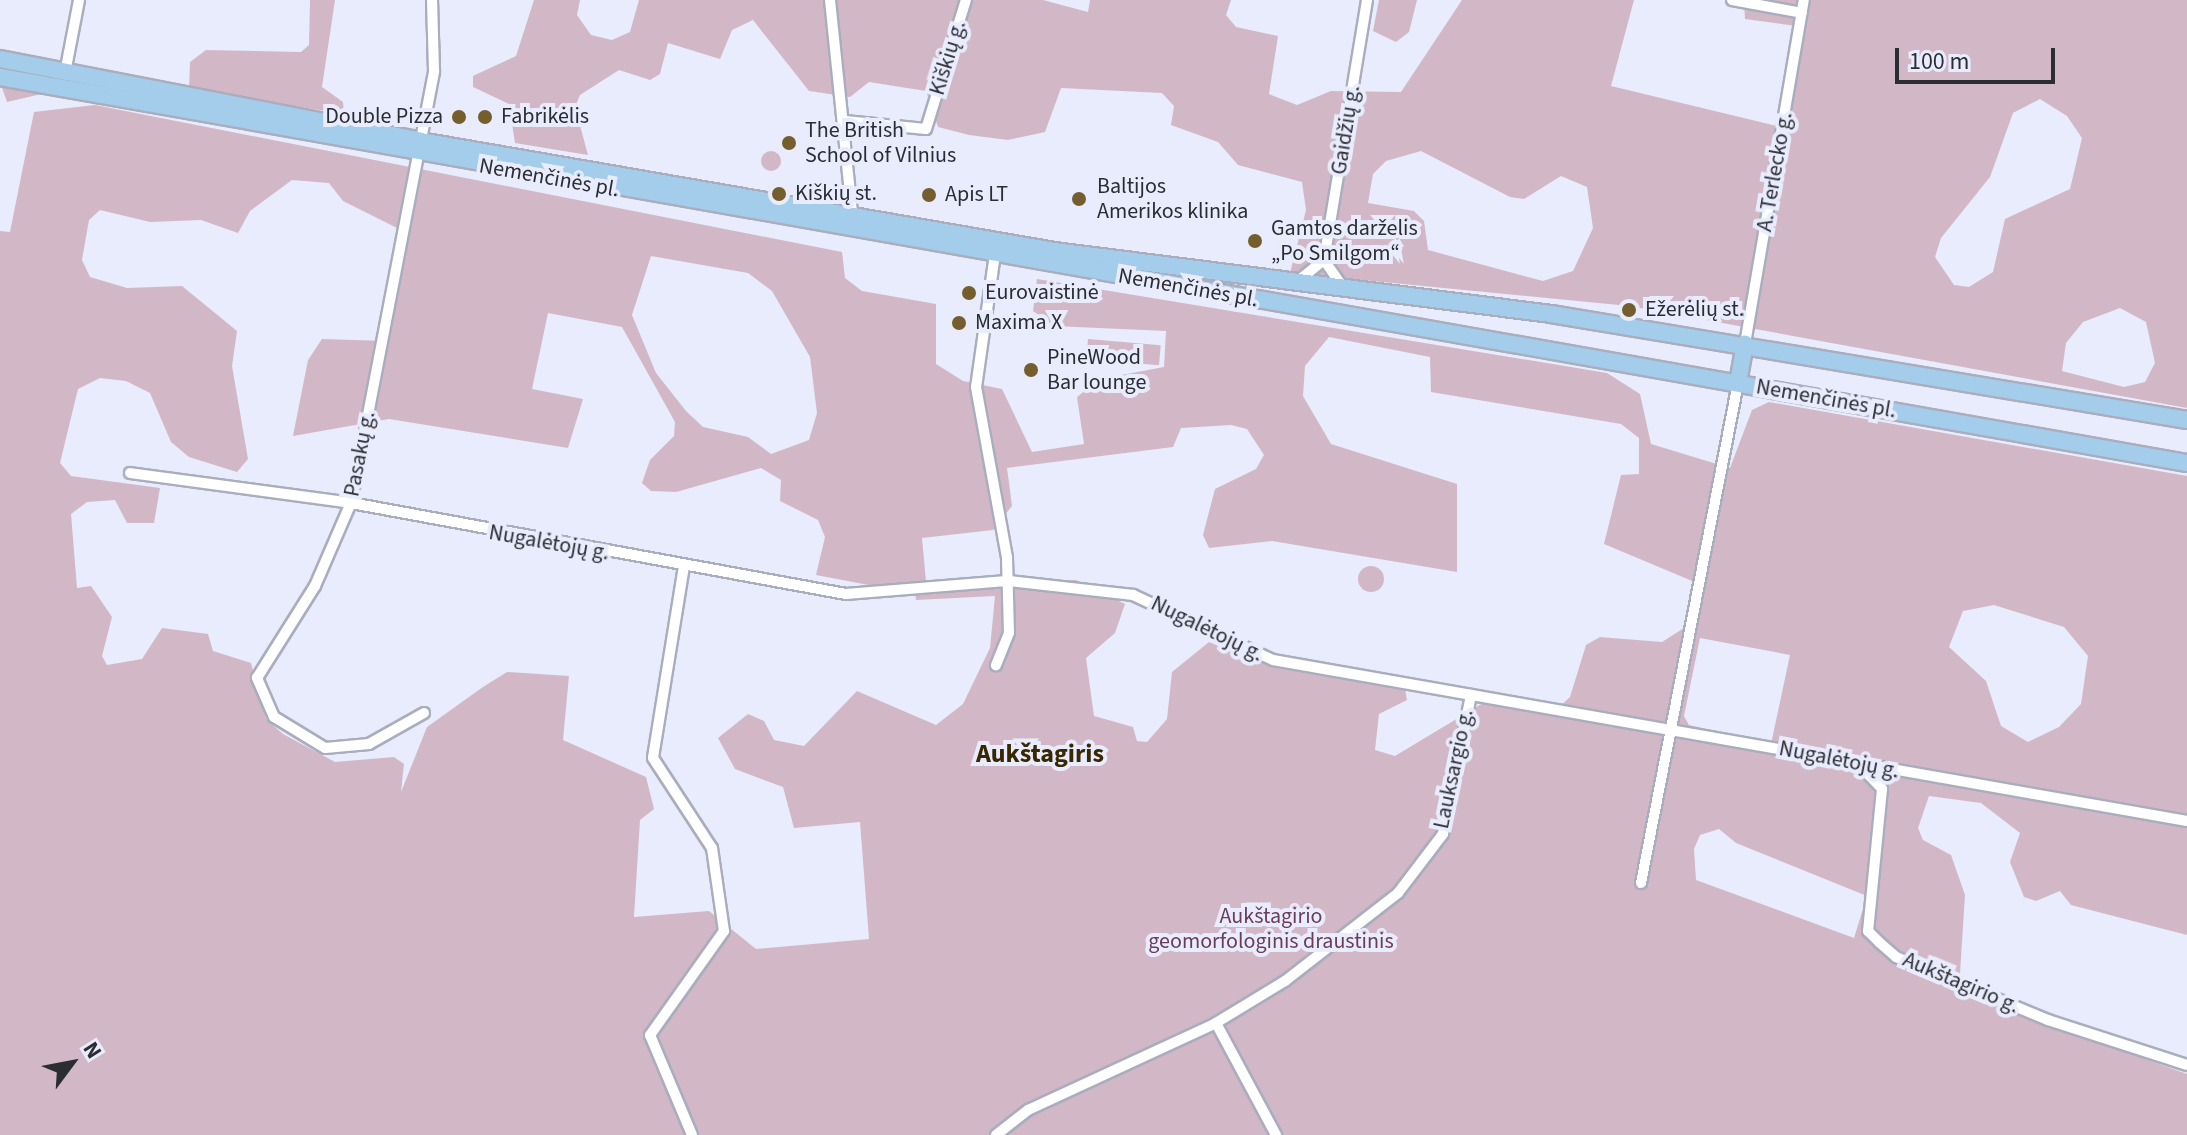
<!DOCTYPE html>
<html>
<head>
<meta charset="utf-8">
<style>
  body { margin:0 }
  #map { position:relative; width:2187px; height:1135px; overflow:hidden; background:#e8ecfc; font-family:"Source Sans 3",sans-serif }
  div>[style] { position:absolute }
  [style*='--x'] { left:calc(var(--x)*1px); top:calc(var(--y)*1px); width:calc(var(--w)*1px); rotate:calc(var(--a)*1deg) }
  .green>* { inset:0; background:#d2b8c6; transform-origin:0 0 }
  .round { border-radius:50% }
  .roads { filter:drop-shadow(2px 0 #aaadbd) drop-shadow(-2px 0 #aaadbd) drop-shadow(0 2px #aaadbd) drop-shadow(0 -2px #aaadbd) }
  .street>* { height:10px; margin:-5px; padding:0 5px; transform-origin:5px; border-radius:5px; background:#fff }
  .primary>* { height:16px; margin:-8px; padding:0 8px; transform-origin:8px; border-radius:8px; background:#a4cceb }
  .dots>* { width:22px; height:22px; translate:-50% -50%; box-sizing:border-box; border:4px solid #e8ecfc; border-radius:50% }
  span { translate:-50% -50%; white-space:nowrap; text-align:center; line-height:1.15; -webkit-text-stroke:8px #e8ecfc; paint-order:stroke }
  .street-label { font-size:22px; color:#2c2d33 }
  .poi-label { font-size:22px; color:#2c2d33 }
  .right { translate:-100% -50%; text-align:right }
  .left { translate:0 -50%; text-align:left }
  .park-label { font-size:22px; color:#6b3d58 }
  .quarter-label { font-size:26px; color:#382800; font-weight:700 }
  .north { position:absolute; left:32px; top:1023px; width:80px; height:80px; -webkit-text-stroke:6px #e8ecfc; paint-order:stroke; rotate:58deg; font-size:22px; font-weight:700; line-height:32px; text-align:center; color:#2c2d33 }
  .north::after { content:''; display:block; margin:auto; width:28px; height:36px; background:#2c2d33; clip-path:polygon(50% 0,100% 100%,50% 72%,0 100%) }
  .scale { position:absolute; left:1895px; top:48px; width:160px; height:36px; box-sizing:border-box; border:4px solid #2c2d33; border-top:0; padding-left:10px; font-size:24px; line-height:28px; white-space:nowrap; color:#2c2d33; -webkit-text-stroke:6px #e8ecfc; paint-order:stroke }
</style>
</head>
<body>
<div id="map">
  <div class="green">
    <div style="clip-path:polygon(310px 0,335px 0,322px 87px,343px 102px,344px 114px,189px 89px,190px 62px,206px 50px,301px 52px,309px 45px)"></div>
    <div style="clip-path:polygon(evenodd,534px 0,580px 0,577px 15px,591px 35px,612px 40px,630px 32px,639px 0,1043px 0,1088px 12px,1090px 0,1231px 0,1226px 15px,1236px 27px,1278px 36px,1269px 94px,1297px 105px,1331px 91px,1401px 92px,1462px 0,1634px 0,1611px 86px,1785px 128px,1803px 27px,1745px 19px,1744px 0,2187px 0,2187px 408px,1629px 306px,1290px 273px,1306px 210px,1302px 182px,1238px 165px,1218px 142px,1171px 125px,1174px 106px,1162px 93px,1061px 88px,1045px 132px,1008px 140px,969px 135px,938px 127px,926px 91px,869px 82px,850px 97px,809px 91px,753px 20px,732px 30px,720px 59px,668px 43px,660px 74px,650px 80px,619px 70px,580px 95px,575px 107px,588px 155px,515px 143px,509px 104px,473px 87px,473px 76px,516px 56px,534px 0,2040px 99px,2067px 116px,2082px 138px,2070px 189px,2005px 219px,1993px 272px,1969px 287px,1954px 285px,1935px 257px,1941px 238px,1990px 177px,2013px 113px,2040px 99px,534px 0,1421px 151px,1510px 197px,1524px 199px,1561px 176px,1587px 187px,1593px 228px,1573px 271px,1543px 281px,1428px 250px,1424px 221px,1414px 211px,1368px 203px,1373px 174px,1386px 161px,1421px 151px,534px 0,2120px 308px,2146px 322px,2155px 363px,2145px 382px,2124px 387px,2062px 371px,2066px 343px,2083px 322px,2120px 308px)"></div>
    <div style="clip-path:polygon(1379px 0,1417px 0,1409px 32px,1396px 42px,1373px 31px)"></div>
    <div style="clip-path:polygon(0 82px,50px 92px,7px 102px)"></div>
    <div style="clip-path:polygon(evenodd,95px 105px,842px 252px,845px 278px,862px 291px,936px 304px,936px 364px,963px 381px,1002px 389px,1032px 452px,1084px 444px,1077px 397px,1100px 379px,1164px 367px,1166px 331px,1054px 326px,1033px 311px,1037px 279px,1607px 373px,1640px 394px,1651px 444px,1730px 468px,1752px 410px,1769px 402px,2187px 476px,2187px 935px,2071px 905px,2060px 891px,2036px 901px,2024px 897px,2010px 862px,2020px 833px,1981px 803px,1929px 796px,1918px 828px,1923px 840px,1951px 855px,1965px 895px,1960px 974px,1969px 996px,2187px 1074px,2187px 1135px,0 1135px,0 231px,10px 232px,34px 112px,95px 105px,292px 180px,329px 183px,343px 201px,409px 234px,386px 341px,322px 339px,308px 360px,293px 436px,389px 419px,568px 448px,583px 399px,532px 389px,548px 313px,622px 327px,675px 422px,674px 436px,650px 460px,642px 483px,651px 491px,676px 492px,761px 468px,781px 480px,780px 501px,818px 520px,825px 537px,816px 575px,879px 587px,914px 582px,916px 600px,995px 596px,990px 648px,963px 704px,936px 725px,857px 691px,804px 746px,774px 740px,764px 721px,748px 714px,718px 738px,735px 769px,783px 787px,794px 828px,860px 822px,869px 939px,756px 949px,709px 911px,634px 917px,640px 820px,654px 809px,646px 777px,563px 740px,569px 676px,507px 672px,483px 687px,427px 727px,401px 792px,404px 764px,394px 757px,335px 762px,283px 734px,266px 719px,251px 663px,213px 651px,208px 634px,162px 628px,142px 659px,107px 665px,102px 656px,112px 617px,91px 586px,77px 588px,71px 514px,87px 502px,115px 500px,127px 523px,154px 523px,160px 488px,71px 476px,60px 463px,78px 389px,100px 378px,126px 381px,150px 393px,171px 442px,189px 457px,237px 472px,248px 459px,232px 366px,237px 331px,182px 286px,127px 288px,90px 277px,82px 260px,89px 220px,100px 210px,150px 222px,201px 220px,238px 233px,250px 211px,292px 180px,95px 105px,651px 256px,748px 273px,772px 291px,810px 357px,817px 413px,809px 440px,771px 454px,748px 437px,703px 427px,686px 411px,656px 373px,632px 315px,651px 256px,95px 105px,1329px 337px,1430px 357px,1431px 392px,1621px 424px,1639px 438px,1639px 474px,1621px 475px,1604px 544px,1697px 583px,1684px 628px,1662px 642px,1600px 637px,1586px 645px,1570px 697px,1556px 710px,1483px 703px,1395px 756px,1375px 750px,1379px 714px,1407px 700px,1405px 689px,1251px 659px,1209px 642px,1172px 672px,1167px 719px,1147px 742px,1137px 741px,1133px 727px,1094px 716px,1086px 658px,1115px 633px,1125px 604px,1076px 580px,926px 581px,922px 538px,993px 530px,1012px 506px,1007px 468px,1173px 447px,1181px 428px,1231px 425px,1247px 429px,1264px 455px,1256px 469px,1215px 489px,1203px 535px,1209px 548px,1272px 541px,1457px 572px,1457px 484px,1331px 444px,1303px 396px,1305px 366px,1329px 337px,95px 105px,1994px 605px,2064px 627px,2088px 656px,2081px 704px,2059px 727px,2028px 742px,2001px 726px,1986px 681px,1949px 647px,1963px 611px,1994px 605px,95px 105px,1700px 638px,1790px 655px,1771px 744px,1689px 725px,1684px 716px,1700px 638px,95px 105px,1719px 829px,1736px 843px,1867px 896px,1854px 938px,1696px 880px,1694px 849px,1700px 835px,1719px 829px)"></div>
    <div class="round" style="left:761px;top:151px;width:20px;height:20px"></div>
    <div style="left:1088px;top:339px;width:73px;height:20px;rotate:5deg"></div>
    <div class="round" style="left:1358px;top:566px;width:26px;height:26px"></div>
  </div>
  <div class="roads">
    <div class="street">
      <div style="--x:830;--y:0;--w:222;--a:84.1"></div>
      <div style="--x:1732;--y:0;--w:71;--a:10.5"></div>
      <div style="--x:65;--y:73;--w:74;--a:-79.1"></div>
      <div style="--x:845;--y:121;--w:81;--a:5.6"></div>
      <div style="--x:926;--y:129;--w:135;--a:-72.8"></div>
      <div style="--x:995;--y:254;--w:134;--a:98.1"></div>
      <div style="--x:976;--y:387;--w:174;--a:79.7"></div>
      <div style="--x:1007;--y:558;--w:75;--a:88.5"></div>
      <div style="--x:1009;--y:633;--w:35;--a:112"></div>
      <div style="--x:1324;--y:260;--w:33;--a:55"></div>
      <div style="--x:1298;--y:281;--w:33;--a:-39"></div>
      <div style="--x:1324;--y:260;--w:264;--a:-80.6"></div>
      <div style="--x:1745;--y:344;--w:349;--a:-80.3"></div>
      <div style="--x:130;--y:473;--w:223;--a:7.7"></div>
      <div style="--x:351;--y:503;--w:503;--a:10.42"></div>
      <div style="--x:846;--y:594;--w:164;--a:-4.6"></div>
      <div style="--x:1009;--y:581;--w:125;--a:6.4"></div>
      <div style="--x:1133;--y:595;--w:154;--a:24.9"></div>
      <div style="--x:1273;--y:660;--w:928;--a:9.99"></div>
      <div style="--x:684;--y:566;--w:194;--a:99.2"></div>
      <div style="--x:653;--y:758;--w:108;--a:56.8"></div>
      <div style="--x:712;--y:848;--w:84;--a:81.8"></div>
      <div style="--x:724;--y:931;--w:128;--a:125.4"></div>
      <div style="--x:650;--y:1035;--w:108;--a:67.2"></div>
      <div style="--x:424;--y:713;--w:63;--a:150.6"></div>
      <div style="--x:369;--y:744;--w:44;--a:174.8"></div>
      <div style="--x:325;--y:748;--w:60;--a:-148.7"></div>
      <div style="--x:274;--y:717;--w:43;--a:-113.6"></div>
      <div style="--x:257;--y:678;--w:109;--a:-57.8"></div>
      <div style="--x:315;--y:586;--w:90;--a:-66.6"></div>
      <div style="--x:351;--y:503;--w:440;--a:-79.1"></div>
      <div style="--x:434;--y:71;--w:71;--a:-91.6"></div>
      <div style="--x:1862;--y:768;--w:29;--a:46"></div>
      <div style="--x:1882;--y:789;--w:143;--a:95.6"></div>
      <div style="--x:1868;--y:931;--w:17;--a:45"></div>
      <div style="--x:1880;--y:943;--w:21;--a:41"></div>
      <div style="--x:1896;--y:957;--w:165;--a:22.5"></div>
      <div style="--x:2048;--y:1020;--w:146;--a:17.9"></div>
      <div style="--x:1641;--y:883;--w:509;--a:-79.02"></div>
      <div style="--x:1216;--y:1023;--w:127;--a:61.8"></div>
      <div style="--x:996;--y:1135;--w:41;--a:-38"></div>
      <div style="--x:1028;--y:1110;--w:207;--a:-24.8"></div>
      <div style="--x:1216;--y:1023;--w:81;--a:-31.3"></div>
      <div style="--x:1285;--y:981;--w:143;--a:-37.9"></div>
      <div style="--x:1398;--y:893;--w:74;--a:-52.7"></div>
      <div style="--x:1443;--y:834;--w:142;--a:-78.6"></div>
    </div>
    <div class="primary">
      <div style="--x:0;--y:59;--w:428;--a:11"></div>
      <div style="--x:420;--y:141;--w:643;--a:9.84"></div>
      <div style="--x:1054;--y:251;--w:501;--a:7.22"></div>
      <div style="--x:1551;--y:314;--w:645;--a:9.46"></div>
      <div style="--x:0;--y:77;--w:2221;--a:10.01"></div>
      <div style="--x:1738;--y:383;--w:40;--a:-80"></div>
    </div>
  </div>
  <div class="dots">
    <div style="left:459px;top:117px;background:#755e2e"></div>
    <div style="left:485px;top:117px;background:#755e2e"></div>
    <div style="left:789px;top:143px;background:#755e2e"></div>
    <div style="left:779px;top:194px;background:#755e2e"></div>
    <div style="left:929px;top:195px;background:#755e2e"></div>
    <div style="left:1079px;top:199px;background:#755e2e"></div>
    <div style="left:1255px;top:241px;background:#755e2e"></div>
    <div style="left:969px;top:293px;background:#755e2e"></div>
    <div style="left:1629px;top:310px;background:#755e2e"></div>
    <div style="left:959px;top:323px;background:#755e2e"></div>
    <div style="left:1031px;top:370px;background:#755e2e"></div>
  </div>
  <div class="street-label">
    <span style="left:948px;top:58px;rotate:-73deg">Kiškių g.</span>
    <span style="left:1346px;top:130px;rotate:-81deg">Gaidžių g.</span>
    <span style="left:1775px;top:172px;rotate:-80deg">A. Terlecko g.</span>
    <span style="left:549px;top:178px;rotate:10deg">Nemenčinės pl.</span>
    <span style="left:1188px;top:288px;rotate:10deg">Nemenčinės pl.</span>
    <span style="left:1826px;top:399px;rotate:10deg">Nemenčinės pl.</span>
    <span style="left:360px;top:454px;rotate:-79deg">Pasakų g.</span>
    <span style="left:549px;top:543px;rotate:10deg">Nugalėtojų g.</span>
    <span style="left:1207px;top:629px;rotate:26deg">Nugalėtojų g.</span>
    <span style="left:1839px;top:760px;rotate:11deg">Nugalėtojų g.</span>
    <span style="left:1454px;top:769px;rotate:-78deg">Lauksargio g.</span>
    <span style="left:1961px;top:983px;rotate:23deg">Aukštagirio g.</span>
  </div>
  <div class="poi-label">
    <span class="right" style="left:443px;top:117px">Double Pizza</span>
    <span class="left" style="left:501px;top:117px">Fabrikėlis</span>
    <span class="left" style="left:805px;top:143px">The British<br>School of Vilnius</span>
    <span class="left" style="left:1097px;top:199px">Baltijos<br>Amerikos klinika</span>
    <span class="left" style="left:795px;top:194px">Kiškių st.</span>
    <span class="left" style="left:945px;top:195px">Apis LT</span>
    <span class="left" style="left:1271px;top:241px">Gamtos darželis<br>„Po Smilgom“</span>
    <span class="left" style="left:985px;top:293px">Eurovaistinė</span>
    <span class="left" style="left:1645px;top:310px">Ežerėlių st.</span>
    <span class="left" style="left:975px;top:323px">Maxima X</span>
    <span class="left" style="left:1047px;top:370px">PineWood<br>Bar lounge</span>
  </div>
  <div class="park-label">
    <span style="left:1271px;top:929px">Aukštagirio<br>geomorfologinis draustinis</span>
  </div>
  <div class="quarter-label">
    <span style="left:1040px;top:754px">Aukštagiris</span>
  </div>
  <div class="north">N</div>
  <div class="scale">100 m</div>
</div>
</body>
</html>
